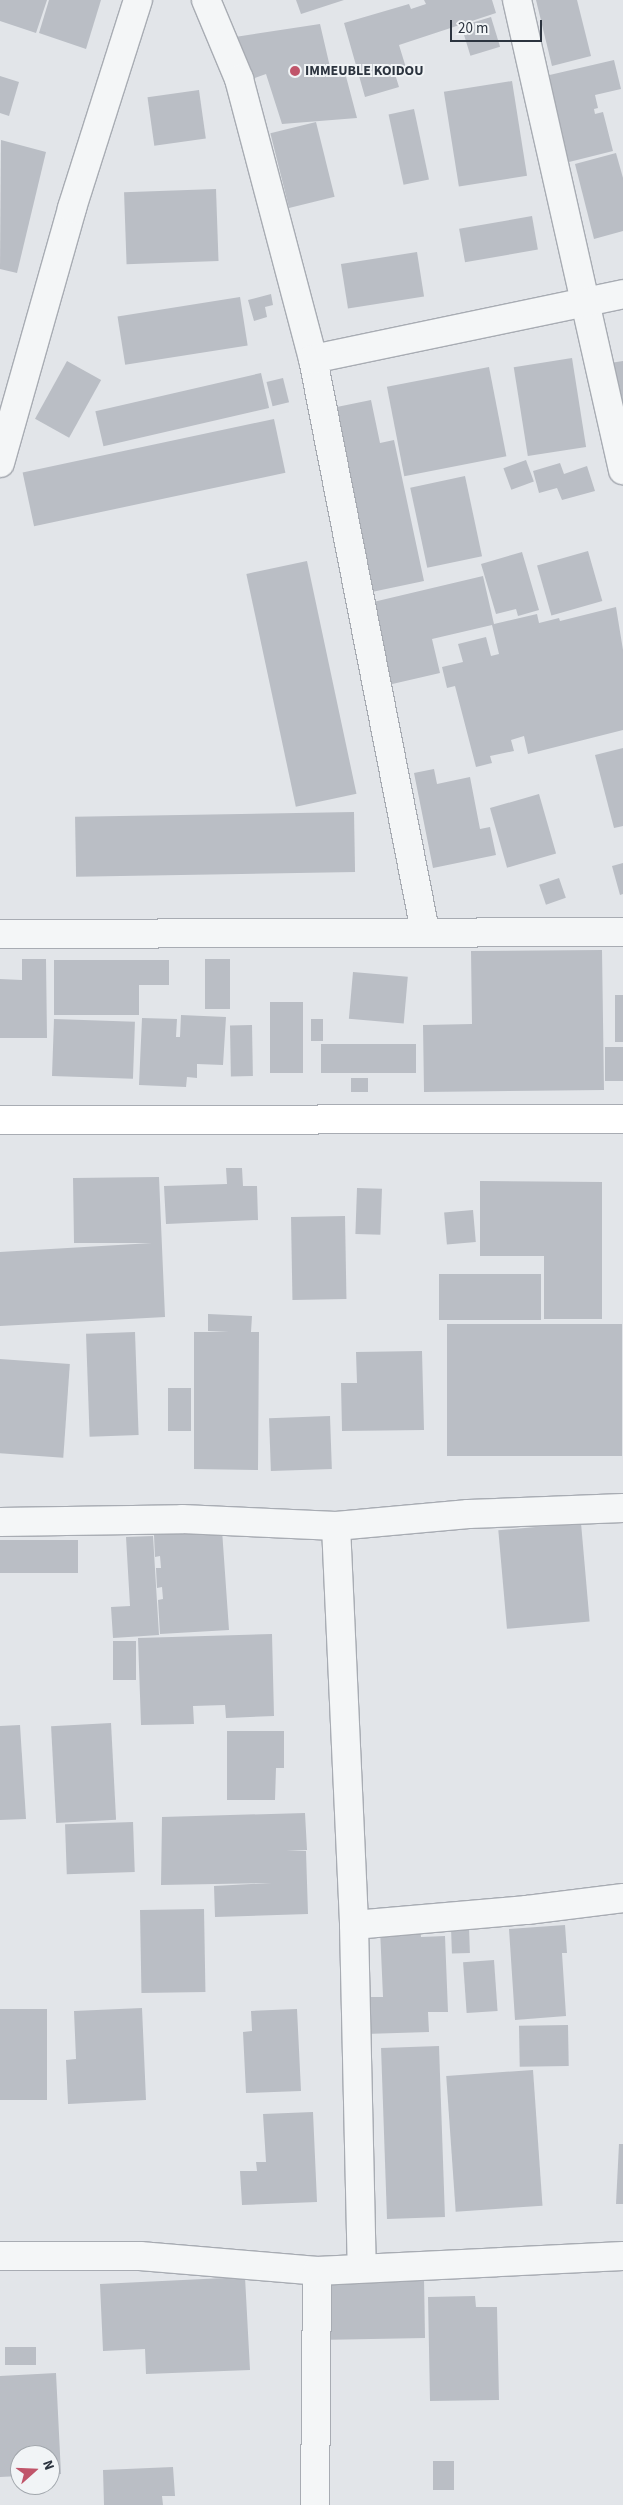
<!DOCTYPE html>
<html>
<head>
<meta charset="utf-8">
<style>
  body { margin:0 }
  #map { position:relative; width:623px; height:2505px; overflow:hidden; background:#e2e5e9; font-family:"Source Sans 3",sans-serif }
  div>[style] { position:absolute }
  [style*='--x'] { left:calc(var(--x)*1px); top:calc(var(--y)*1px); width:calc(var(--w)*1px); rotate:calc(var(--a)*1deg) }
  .building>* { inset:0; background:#babec5; transform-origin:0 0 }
  .roads { filter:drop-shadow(1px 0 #a8acb3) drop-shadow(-1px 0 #a8acb3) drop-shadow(0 1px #a8acb3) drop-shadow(0 -1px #a8acb3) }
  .street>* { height:28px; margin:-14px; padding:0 14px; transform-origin:14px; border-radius:14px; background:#f4f6f7 }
  .secondary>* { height:28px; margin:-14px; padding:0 14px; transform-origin:14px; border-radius:14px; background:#fff }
  .dots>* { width:14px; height:14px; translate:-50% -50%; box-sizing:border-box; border:2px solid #f1f4f6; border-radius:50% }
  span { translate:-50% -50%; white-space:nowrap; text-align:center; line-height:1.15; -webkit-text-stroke:4px #f1f4f6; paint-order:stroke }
  .poi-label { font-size:14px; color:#2c343f; font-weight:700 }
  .left { translate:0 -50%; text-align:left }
  .north { position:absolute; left:10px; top:2445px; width:50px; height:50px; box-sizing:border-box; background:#f1f4f6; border:1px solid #a2a7ad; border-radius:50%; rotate:70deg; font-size:14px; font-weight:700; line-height:20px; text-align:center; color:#2c343f }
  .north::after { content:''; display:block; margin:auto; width:18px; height:22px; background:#c0556a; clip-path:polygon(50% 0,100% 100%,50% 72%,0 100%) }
  .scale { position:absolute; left:450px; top:20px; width:92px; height:22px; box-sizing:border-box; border:2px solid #2c343f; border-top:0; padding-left:6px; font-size:15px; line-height:18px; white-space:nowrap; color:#2c343f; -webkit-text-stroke:4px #f1f4f6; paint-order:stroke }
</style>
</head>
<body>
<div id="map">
  <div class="building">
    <div style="clip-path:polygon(0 0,47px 0,36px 33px,0 21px)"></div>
    <div style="clip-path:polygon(49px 0,101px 0,86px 49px,39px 33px)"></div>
    <div style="clip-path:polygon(296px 0,344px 0,301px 14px)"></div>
    <div style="clip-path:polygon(424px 0,492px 0,496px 13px,399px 45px,407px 71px,395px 74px,399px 87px,365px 97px,344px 23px,409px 4px,411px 9px,426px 4px)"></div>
    <div style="clip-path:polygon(536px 0,577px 0,591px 56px,552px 66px)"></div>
    <div style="left:491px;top:17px;width:31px;height:31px;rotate:73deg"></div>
    <div style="clip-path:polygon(320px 24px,330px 67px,343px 65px,357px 118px,282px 124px,266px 74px,249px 80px,235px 37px)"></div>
    <div style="clip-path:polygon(614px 60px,621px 89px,595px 95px,598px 108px,594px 109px,595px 114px,603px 112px,613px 151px,561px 164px,541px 77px)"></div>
    <div style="clip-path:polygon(0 76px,19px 82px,9px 116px,0 113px)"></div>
    <div style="left:512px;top:81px;width:96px;height:69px;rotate:81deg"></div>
    <div style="left:199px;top:90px;width:49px;height:52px;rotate:82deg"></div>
    <div style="left:414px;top:109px;width:72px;height:26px;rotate:78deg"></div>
    <div style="left:316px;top:122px;width:77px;height:47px;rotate:76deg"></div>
    <div style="clip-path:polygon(1px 140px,46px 152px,17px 273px,0 269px)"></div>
    <div style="clip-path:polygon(616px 153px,623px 178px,623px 231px,594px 239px,575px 164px)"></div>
    <div style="left:216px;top:189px;width:72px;height:92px;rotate:88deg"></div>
    <div style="left:532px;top:216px;width:34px;height:74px;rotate:80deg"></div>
    <div style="left:417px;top:252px;width:45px;height:77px;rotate:81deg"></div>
    <div style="clip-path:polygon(271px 294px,273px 305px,265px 307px,267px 317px,254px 321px,248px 300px)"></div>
    <div style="left:240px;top:297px;width:49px;height:124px;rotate:81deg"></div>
    <div style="left:572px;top:358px;width:90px;height:59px;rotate:81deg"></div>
    <div style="left:67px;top:361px;width:39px;height:66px;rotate:29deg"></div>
    <div style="clip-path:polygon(623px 361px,623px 426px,610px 363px)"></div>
    <div style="left:489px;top:367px;width:91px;height:104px;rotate:79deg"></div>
    <div style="left:261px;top:373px;width:36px;height:170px;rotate:77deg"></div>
    <div style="left:283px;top:378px;width:25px;height:17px;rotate:76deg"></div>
    <div style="clip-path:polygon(371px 400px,380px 443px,394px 440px,424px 581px,367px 593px,327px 409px)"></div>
    <div style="left:274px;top:419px;width:55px;height:257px;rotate:78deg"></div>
    <div style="left:526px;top:460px;width:23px;height:24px;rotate:70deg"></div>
    <div style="clip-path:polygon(560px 463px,564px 474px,587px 466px,595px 491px,562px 500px,557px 488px,539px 493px,533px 471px)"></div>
    <div style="left:465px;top:476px;width:82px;height:56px;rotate:78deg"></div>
    <div style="left:588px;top:551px;width:52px;height:53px;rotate:74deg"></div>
    <div style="clip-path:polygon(522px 552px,539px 610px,518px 616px,516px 609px,496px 614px,481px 564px)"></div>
    <div style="left:307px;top:561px;width:238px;height:62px;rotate:78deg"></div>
    <div style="clip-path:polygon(483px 576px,494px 624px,537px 614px,539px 623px,559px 618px,560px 621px,616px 607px,623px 650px,623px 730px,528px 754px,524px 736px,511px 740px,514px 751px,490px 756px,492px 763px,476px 767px,455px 686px,447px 688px,442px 667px,463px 662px,458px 644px,486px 637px,491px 656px,499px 654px,492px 625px,432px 639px,440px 673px,388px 685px,369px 603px)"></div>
    <div style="clip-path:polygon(623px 748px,623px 826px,614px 828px,595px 755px)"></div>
    <div style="clip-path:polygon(434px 769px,437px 784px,470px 777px,480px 829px,490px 827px,496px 855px,433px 868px,414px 773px)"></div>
    <div style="left:539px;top:794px;width:62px;height:51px;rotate:74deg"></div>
    <div style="left:354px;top:812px;width:60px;height:279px;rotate:89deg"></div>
    <div style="clip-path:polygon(623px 863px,623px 894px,620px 895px,612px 866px)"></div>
    <div style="left:559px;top:878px;width:21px;height:21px;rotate:71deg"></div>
    <div style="clip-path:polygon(602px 950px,604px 1090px,424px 1092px,423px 1025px,472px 1024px,471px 951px)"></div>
    <div style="clip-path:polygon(22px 959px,46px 959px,47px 1038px,0 1038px,0 979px,22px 980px)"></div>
    <div style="left:205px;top:959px;width:25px;height:50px"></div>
    <div style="clip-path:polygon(54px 960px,169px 960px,169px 985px,139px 985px,139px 1015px,54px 1015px)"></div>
    <div style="left:353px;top:972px;width:55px;height:47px;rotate:5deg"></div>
    <div style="left:615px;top:995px;width:8px;height:47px"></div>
    <div style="left:270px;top:1002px;width:33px;height:71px"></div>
    <div style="clip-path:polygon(181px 1015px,226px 1017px,223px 1065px,197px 1064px,197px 1078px,187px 1077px,186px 1087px,139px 1085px,142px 1018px,177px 1019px,176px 1037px,180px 1037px)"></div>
    <div style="left:54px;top:1019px;width:81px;height:57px;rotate:2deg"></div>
    <div style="left:311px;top:1019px;width:12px;height:22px"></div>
    <div style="left:252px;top:1025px;width:51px;height:22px;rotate:89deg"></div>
    <div style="left:416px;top:1044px;width:29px;height:95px;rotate:90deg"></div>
    <div style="left:605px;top:1047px;width:18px;height:34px"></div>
    <div style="left:351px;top:1078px;width:17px;height:14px"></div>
    <div style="clip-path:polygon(226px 1168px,242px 1168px,243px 1186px,257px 1186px,258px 1220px,166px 1224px,164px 1186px,227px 1184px)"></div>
    <div style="clip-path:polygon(159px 1177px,165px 1317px,0 1326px,0 1252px,152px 1243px,74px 1243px,73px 1178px)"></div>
    <div style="clip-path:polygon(480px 1181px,602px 1182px,602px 1319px,544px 1319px,544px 1256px,480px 1256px)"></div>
    <div style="left:357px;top:1188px;width:25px;height:46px;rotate:2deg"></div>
    <div style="left:473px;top:1210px;width:32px;height:29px;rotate:85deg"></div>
    <div style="left:345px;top:1216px;width:83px;height:54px;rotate:89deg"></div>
    <div style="left:439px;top:1274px;width:102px;height:46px"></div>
    <div style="clip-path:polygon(208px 1314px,252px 1316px,251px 1332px,259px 1332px,258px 1470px,194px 1469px,194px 1332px,229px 1332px,208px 1331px)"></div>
    <div style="left:622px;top:1324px;width:132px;height:175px;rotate:90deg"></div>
    <div style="left:135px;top:1332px;width:103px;height:49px;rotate:88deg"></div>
    <div style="clip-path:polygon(422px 1351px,424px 1430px,342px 1431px,341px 1383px,357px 1383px,356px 1352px)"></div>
    <div style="left:0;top:1359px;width:70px;height:94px;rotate:4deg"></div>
    <div style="left:168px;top:1388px;width:23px;height:43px"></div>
    <div style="left:330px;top:1416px;width:53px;height:61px;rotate:88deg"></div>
    <div style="left:581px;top:1523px;width:99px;height:83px;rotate:85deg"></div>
    <div style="clip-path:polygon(222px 1530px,229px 1630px,160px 1634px,158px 1600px,163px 1599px,162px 1587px,157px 1588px,156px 1568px,161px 1568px,160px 1556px,155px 1557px,154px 1535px)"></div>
    <div style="clip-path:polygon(153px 1536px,159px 1635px,113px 1638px,111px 1607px,130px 1606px,126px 1537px)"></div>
    <div style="left:78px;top:1540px;width:33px;height:78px;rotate:90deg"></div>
    <div style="clip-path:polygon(272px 1634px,274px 1716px,226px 1718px,225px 1705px,193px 1706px,194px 1724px,141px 1725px,138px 1638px)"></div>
    <div style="left:113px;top:1641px;width:23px;height:39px"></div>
    <div style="left:111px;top:1723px;width:97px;height:60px;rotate:87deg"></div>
    <div style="clip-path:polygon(20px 1725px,26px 1819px,0 1820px,0 1726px)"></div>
    <div style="clip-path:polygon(227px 1731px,284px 1731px,284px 1768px,276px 1768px,275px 1800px,227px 1800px)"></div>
    <div style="clip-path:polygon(305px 1813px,307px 1850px,286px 1851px,306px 1851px,308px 1914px,215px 1917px,214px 1886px,272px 1883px,161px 1885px,162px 1817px)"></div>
    <div style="left:133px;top:1822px;width:50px;height:68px;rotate:88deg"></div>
    <div style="left:204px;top:1909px;width:83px;height:64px;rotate:89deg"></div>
    <div style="clip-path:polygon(565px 1925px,567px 1953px,562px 1953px,566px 2016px,515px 2020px,509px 1929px)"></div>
    <div style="clip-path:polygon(420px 1927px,421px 1937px,445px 1936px,448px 2012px,428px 2012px,429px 2032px,365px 2034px,364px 1997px,383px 1997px,380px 1929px)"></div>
    <div style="left:469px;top:1927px;width:26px;height:18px;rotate:88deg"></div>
    <div style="left:494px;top:1960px;width:51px;height:31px;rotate:86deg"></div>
    <div style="clip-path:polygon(142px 2008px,146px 2100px,68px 2104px,66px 2060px,76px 2059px,74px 2011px)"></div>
    <div style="left:0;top:2009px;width:47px;height:91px"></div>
    <div style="clip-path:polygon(297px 2009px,301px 2091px,246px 2093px,243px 2032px,252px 2031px,251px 2011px)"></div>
    <div style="left:568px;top:2025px;width:41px;height:49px;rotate:89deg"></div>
    <div style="left:439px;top:2046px;width:171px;height:58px;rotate:88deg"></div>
    <div style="left:533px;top:2070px;width:136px;height:87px;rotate:86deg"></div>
    <div style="clip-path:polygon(313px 2112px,317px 2202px,242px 2205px,240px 2171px,257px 2171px,256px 2162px,266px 2162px,263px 2114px)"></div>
    <div style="clip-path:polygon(619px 2144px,623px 2144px,623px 2204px,616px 2204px)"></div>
    <div style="clip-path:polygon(245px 2277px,250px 2370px,146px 2374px,145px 2349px,103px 2351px,100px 2284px)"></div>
    <div style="left:424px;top:2279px;width:59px;height:94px;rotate:89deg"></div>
    <div style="clip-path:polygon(475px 2296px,476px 2307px,497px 2307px,499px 2400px,430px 2401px,428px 2297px)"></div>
    <div style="left:5px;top:2347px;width:31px;height:18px"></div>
    <div style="clip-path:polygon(56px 2373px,61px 2474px,50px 2475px,50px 2455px,20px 2455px,20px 2476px,0 2477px,0 2376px)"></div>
    <div style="left:433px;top:2461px;width:21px;height:29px"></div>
    <div style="clip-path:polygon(173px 2467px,175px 2496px,162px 2496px,163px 2505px,104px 2505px,103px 2470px)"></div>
  </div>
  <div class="roads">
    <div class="street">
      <div style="--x:206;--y:0;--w:86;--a:67.3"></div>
      <div style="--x:239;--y:79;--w:290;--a:75.2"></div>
      <div style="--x:313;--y:359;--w:583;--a:78.92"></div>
      <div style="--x:517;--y:0;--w:482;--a:77.3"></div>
      <div style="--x:313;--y:359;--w:317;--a:-11.8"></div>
      <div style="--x:0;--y:463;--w:265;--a:-74.2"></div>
      <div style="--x:72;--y:208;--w:218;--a:-72.4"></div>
      <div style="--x:0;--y:934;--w:623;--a:-0.18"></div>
      <div style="--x:0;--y:1522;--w:182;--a:-0.9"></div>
      <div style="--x:182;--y:1519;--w:154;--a:2.6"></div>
      <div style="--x:336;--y:1526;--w:133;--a:-5.2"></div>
      <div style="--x:468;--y:1514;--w:155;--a:-2.2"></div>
      <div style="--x:336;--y:1526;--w:399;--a:87.4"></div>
      <div style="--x:354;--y:1925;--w:343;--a:88.7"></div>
      <div style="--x:354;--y:1925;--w:174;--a:-5"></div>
      <div style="--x:527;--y:1910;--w:97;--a:-7.1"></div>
      <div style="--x:0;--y:2256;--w:140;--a:0"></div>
      <div style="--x:140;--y:2256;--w:178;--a:4.8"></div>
      <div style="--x:317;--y:2271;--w:306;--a:-2.8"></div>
      <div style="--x:315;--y:2505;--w:234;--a:-89.5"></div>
    </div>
    <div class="secondary">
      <div style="--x:0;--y:1120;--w:623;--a:-0.09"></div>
    </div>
  </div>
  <div class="dots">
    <div style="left:295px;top:71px;background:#c0556a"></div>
  </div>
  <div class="poi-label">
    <span class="left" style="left:305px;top:71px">IMMEUBLE KOIDOU</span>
  </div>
  <div class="north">N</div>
  <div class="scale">20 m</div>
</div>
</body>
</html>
